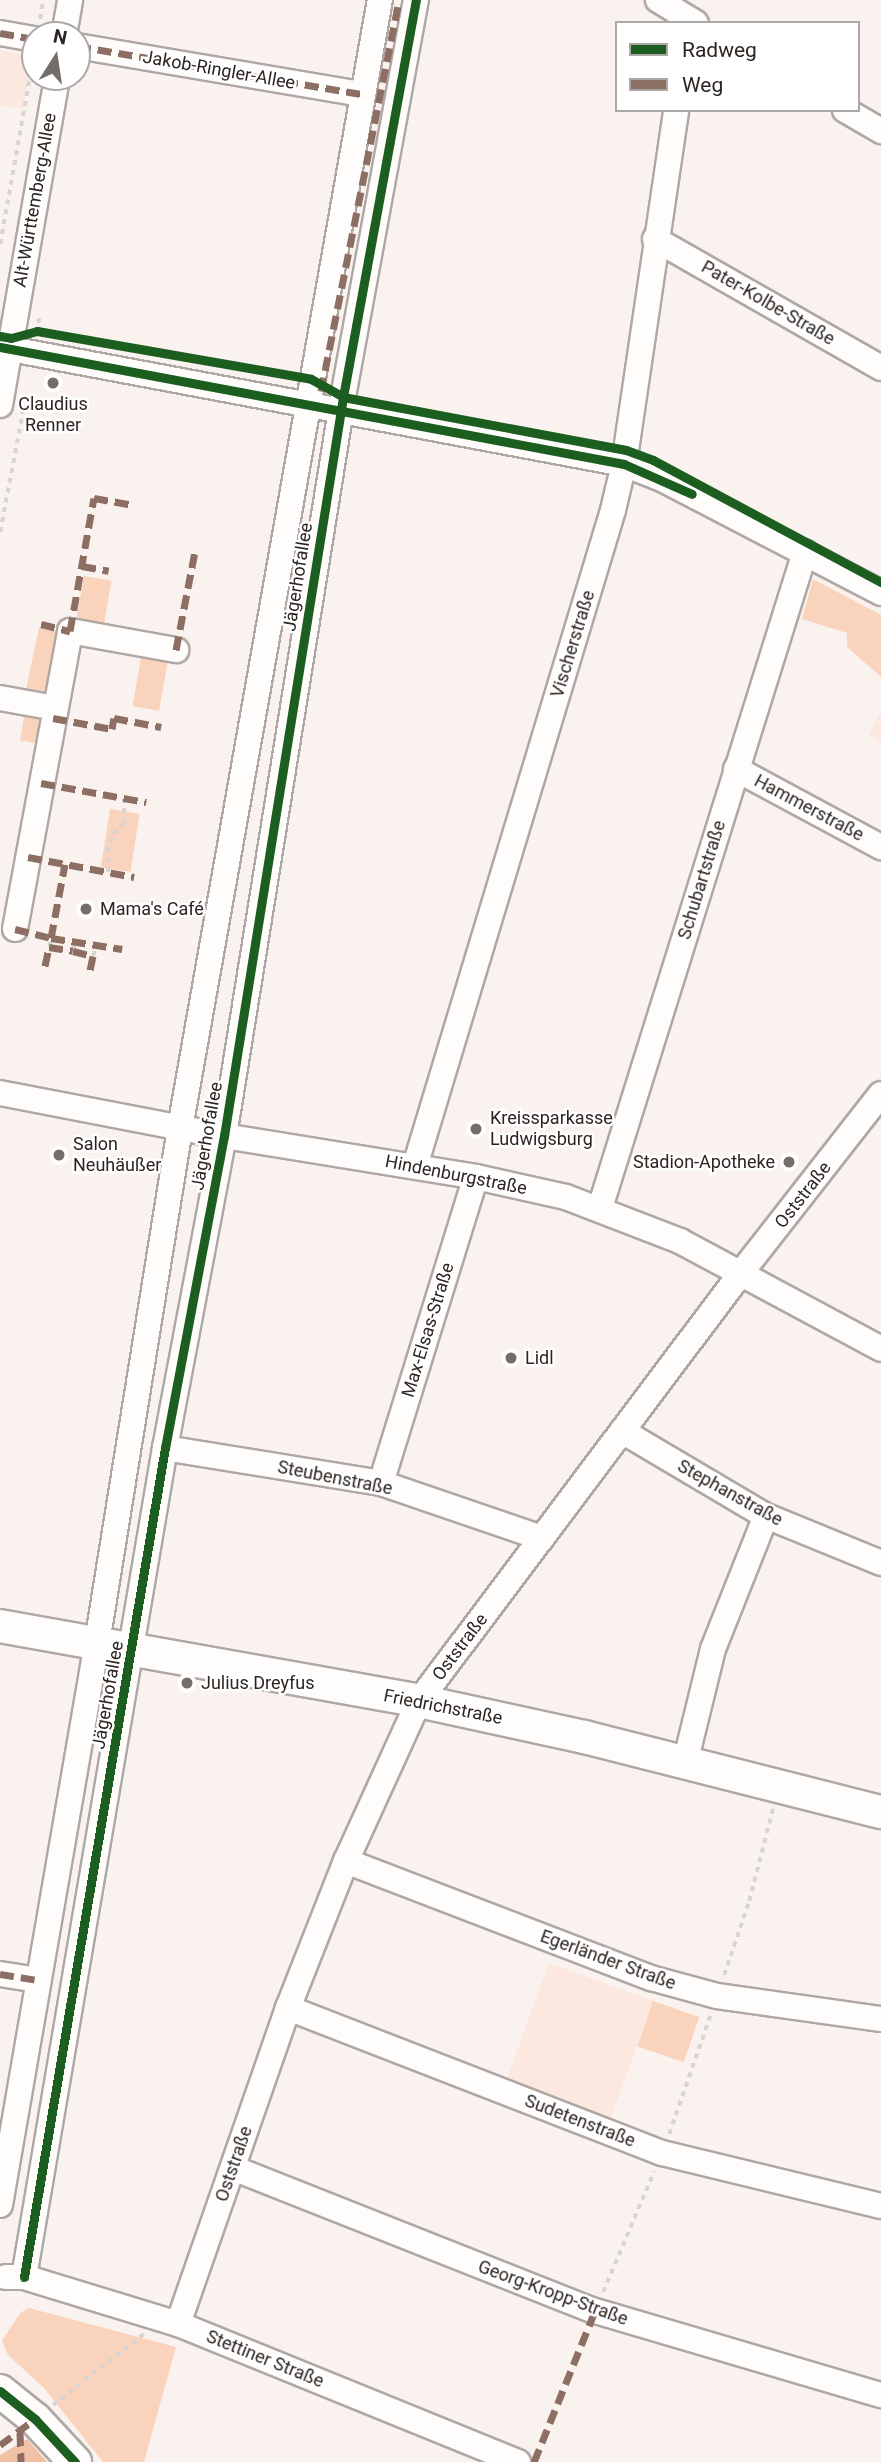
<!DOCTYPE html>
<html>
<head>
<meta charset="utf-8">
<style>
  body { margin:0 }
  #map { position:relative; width:881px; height:2462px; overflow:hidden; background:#faf2ee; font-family:Roboto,sans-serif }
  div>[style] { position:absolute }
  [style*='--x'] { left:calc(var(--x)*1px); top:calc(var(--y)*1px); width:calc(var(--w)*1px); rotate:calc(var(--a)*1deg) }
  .built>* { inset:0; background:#fce8de; transform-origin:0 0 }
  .green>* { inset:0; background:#fad3bc; transform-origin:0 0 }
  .forest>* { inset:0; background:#f1c1a6 }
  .path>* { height:3.5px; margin-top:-1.75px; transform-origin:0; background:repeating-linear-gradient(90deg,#d7d4d2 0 5px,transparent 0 10px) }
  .roads { filter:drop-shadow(2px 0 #afa7a3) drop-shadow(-2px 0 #afa7a3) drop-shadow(0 2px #afa7a3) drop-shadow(0 -2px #afa7a3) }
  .minor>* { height:24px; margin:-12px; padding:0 12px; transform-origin:12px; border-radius:12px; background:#fefdfc }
  .major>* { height:32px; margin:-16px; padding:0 16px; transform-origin:16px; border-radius:16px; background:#fefdfc }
  .quiet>* { height:7px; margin-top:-3.5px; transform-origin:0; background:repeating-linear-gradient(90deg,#8d6e63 0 14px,transparent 0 21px) }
  .cycleway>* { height:9px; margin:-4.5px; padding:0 4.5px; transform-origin:4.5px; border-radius:4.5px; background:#1b5e20 }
  .dots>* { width:19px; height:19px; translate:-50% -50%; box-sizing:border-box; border:4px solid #fff; border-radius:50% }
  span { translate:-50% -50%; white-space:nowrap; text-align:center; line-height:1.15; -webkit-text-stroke:5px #fff; paint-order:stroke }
  .street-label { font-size:18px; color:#2d2521 }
  .poi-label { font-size:18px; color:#2d2521 }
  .left { translate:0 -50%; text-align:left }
  .right { translate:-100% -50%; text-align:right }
  .legend { position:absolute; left:615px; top:21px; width:245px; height:91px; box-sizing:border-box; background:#fff; border:2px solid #aba8a6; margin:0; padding:9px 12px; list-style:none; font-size:21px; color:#2d2521 }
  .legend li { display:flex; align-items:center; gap:14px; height:35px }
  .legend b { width:35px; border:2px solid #aba8a6 }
  .north { position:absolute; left:21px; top:21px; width:70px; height:70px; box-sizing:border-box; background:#fff; border:2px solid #aba8a6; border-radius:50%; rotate:12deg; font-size:19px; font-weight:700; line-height:28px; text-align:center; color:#2d2521 }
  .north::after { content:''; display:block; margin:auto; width:24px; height:32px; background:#756d69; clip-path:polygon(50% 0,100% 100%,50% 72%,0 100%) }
</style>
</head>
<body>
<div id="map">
  <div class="built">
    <div style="clip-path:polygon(0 50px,32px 56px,23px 109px,0 105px)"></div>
    <div style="clip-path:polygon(881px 712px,881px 742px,869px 735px)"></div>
    <div style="left:549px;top:1963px;width:111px;height:127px;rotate:20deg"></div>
  </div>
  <div class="green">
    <div style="left:84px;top:576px;width:28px;height:47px;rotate:10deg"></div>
    <div style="clip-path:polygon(813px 579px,881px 615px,881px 677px,847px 647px,847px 633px,802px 619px)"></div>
    <div style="left:39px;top:628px;width:19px;height:64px;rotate:12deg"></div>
    <div style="left:142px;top:652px;width:27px;height:55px;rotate:10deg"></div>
    <div style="left:25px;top:710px;width:24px;height:31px;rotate:9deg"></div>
    <div style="left:110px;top:809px;width:30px;height:59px;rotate:9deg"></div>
    <div style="left:653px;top:2001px;width:49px;height:48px;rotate:19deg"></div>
    <div style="clip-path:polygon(29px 2308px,176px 2347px,144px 2462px,103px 2462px,44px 2388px,8px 2355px,2px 2341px,20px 2313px)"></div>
  </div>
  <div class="forest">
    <div style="clip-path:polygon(27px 2439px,47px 2462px,0 2462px,0 2455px)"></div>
  </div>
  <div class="path">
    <div style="--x:40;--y:19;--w:19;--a:-81"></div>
    <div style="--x:0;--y:244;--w:189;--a:-79.9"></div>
    <div style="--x:37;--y:333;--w:16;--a:-83"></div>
    <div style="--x:0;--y:532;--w:124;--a:-79.3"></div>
    <div style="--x:108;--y:872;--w:20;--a:-93"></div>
    <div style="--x:107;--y:852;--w:19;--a:-72"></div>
    <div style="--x:113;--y:834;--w:16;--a:-45"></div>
    <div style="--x:124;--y:823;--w:25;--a:-90"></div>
    <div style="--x:49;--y:947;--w:9;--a:-77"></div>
    <div style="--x:73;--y:951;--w:9;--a:-77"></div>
    <div style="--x:93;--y:956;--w:11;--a:-75"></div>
    <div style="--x:724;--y:1975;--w:78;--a:-71.3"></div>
    <div style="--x:749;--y:1901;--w:96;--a:-75.5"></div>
    <div style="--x:669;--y:2134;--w:125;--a:-70.8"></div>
    <div style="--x:603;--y:2292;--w:131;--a:-67.1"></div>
    <div style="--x:53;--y:2405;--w:115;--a:-38"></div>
  </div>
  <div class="roads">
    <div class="minor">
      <div style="--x:658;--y:0;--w:44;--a:31.2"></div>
      <div style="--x:0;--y:33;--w:36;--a:10"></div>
      <div style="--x:64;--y:35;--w:36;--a:-80"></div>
      <div style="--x:77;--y:46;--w:288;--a:9.6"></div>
      <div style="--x:845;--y:110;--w:42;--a:30.3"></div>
      <div style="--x:655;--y:239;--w:260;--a:29.7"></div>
      <div style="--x:0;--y:347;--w:635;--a:10.62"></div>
      <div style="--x:624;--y:464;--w:43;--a:21.8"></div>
      <div style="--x:664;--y:480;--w:245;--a:27.5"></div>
      <div style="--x:0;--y:405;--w:333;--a:-80.1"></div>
      <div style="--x:0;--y:698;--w:56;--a:10.3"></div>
      <div style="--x:736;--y:769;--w:165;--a:28.3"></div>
      <div style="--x:15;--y:929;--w:303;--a:-79.5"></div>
      <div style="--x:70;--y:631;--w:108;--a:10.2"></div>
      <div style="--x:0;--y:1093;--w:228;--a:10.9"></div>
      <div style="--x:224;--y:1136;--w:255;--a:9.2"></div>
      <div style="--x:476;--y:1177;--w:92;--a:12.5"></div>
      <div style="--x:566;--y:1197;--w:122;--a:21.1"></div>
      <div style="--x:680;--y:1241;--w:228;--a:28.2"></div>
      <div style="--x:415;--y:1166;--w:685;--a:-73.2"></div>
      <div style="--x:613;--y:510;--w:47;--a:-76.6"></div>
      <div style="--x:624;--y:464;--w:358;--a:-81.6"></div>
      <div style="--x:600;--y:1208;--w:687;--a:-72.65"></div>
      <div style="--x:622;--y:1431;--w:167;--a:30.6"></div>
      <div style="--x:766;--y:1516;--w:124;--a:22.2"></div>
      <div style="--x:165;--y:1448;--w:219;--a:9.2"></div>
      <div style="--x:381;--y:1483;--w:170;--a:18.9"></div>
      <div style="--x:381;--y:1483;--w:320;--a:-72.8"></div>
      <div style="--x:685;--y:1763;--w:117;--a:-76.2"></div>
      <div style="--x:713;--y:1649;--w:143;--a:-68.3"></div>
      <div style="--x:346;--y:1861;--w:327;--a:21"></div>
      <div style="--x:651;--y:1978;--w:68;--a:15.3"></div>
      <div style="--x:717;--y:1996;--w:166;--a:8"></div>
      <div style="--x:0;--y:1974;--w:39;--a:9"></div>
      <div style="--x:288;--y:2008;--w:401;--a:21.2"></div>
      <div style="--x:662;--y:2153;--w:225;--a:13.6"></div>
      <div style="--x:233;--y:2168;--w:389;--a:21.6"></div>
      <div style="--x:595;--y:2311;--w:298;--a:16.4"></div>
      <div style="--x:0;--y:2205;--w:570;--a:-80.21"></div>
      <div style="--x:97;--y:1643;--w:522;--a:-80.84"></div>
      <div style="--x:180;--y:1128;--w:1146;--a:-79.95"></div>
      <div style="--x:6;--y:2277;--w:18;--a:0"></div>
      <div style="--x:24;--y:2277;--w:161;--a:17"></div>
      <div style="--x:178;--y:2324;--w:367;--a:22.1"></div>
      <div style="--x:24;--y:2277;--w:841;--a:-80.35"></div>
      <div style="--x:165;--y:1448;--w:318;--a:-79.3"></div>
      <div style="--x:224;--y:1136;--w:749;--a:-80.85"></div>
      <div style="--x:343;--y:397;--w:404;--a:-79.6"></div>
      <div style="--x:178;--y:2324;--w:335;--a:-70.8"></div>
      <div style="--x:288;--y:2008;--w:158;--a:-68.5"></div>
      <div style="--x:346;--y:1861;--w:176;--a:-65.5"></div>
      <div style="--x:419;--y:1701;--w:536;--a:-53.04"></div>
      <div style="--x:741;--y:1273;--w:227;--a:-52"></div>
    </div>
    <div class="major">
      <div style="--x:0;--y:1626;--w:426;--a:10.1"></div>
      <div style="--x:419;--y:1701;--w:169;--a:12.3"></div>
      <div style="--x:584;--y:1737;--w:306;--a:14.2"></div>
      <div style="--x:0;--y:2391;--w:45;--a:38.7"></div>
      <div style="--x:35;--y:2419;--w:59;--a:47.1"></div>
    </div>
  </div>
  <div class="quiet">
    <div style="--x:0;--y:33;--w:36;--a:10"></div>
    <div style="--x:77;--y:46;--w:288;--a:9.6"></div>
    <div style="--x:321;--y:391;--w:399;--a:-78.7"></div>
    <div style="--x:82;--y:566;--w:27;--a:10"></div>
    <div style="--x:41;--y:624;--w:30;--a:14"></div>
    <div style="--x:70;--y:631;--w:135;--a:-79.8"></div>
    <div style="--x:94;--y:498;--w:36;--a:10"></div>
    <div style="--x:176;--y:650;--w:101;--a:-79.1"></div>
    <div style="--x:53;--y:718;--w:60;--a:10.6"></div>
    <div style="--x:112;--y:729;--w:11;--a:-80"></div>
    <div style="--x:114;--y:718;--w:48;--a:10.8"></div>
    <div style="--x:41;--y:783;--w:107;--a:10.3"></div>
    <div style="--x:28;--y:857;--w:108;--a:10.7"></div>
    <div style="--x:15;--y:929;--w:37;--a:14"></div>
    <div style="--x:51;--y:938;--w:75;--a:-79.3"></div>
    <div style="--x:51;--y:938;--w:72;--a:8.8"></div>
    <div style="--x:45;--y:966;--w:19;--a:-78"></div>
    <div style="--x:49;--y:947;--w:24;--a:9"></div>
    <div style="--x:73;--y:951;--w:21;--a:14"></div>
    <div style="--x:93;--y:956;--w:19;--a:102"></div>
    <div style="--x:0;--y:1974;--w:39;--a:9"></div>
    <div style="--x:20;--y:2432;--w:30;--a:88"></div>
    <div style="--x:0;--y:2445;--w:44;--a:-36.6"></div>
    <div style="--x:534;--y:2462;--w:163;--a:-68"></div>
  </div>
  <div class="cycleway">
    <div style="--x:0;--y:336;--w:11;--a:10"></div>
    <div style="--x:11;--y:338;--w:27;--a:-15"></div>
    <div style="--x:37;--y:331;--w:278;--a:9.9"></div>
    <div style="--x:311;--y:379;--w:37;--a:29"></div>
    <div style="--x:343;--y:397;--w:288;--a:10.6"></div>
    <div style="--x:626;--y:450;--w:29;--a:20"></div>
    <div style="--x:653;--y:460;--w:259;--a:28.2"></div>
    <div style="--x:0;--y:347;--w:635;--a:10.62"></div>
    <div style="--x:624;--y:464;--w:74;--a:23.8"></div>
    <div style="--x:24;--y:2277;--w:841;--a:-80.35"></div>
    <div style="--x:165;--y:1448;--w:318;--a:-79.3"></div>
    <div style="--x:224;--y:1136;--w:749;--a:-80.85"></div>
    <div style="--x:343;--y:397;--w:404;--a:-79.6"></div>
    <div style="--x:0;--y:2391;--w:45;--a:38.7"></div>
    <div style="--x:35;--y:2419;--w:59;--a:47.1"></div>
  </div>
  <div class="dots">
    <div style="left:53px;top:383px;background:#756d69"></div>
    <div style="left:86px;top:909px;background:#756d69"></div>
    <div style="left:476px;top:1129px;background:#756d69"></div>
    <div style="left:59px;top:1155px;background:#756d69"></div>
    <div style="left:789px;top:1162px;background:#756d69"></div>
    <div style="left:511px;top:1358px;background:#756d69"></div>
    <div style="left:187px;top:1683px;background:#756d69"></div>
  </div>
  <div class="street-label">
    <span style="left:219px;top:70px;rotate:10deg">Jakob-Ringler-Allee</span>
    <span style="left:35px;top:200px;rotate:-80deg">Alt-Württemberg-Allee</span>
    <span style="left:768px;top:303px;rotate:30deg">Pater-Kolbe-Straße</span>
    <span style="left:298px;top:577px;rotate:-81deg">Jägerhofallee</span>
    <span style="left:573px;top:644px;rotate:-73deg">Vischerstraße</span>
    <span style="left:809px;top:808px;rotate:28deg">Hammerstraße</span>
    <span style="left:702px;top:880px;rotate:-73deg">Schubartstraße</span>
    <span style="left:207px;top:1136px;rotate:-80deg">Jägerhofallee</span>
    <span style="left:456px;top:1175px;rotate:11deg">Hindenburgstraße</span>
    <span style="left:803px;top:1195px;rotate:-52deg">Oststraße</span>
    <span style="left:428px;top:1330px;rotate:-73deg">Max-Elsas-Straße</span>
    <span style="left:335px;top:1478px;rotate:11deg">Steubenstraße</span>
    <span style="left:730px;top:1493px;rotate:29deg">Stephanstraße</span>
    <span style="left:460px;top:1647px;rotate:-53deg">Oststraße</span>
    <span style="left:108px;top:1695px;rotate:-80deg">Jägerhofallee</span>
    <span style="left:443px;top:1707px;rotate:11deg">Friedrichstraße</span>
    <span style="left:608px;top:1960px;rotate:20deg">Egerländer Straße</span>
    <span style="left:580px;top:2121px;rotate:21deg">Sudetenstraße</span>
    <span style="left:234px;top:2164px;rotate:-71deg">Oststraße</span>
    <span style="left:553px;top:2293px;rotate:20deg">Georg-Kropp-Straße</span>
    <span style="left:265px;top:2359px;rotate:22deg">Stettiner Straße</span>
  </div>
  <div class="poi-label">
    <span style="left:53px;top:415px">Claudius<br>Renner</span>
    <span class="left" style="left:100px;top:909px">Mama's Café</span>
    <span class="left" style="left:490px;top:1129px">Kreissparkasse<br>Ludwigsburg</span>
    <span class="left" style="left:73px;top:1155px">Salon<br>Neuhäußer</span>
    <span class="right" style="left:775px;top:1162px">Stadion-Apotheke</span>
    <span class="left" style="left:525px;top:1358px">Lidl</span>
    <span class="left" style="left:201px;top:1683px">Julius Dreyfus</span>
  </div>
  <ul class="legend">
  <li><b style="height:9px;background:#1b5e20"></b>Radweg</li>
  <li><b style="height:9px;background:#8d6e63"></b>Weg</li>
  </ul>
  <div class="north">N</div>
</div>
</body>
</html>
